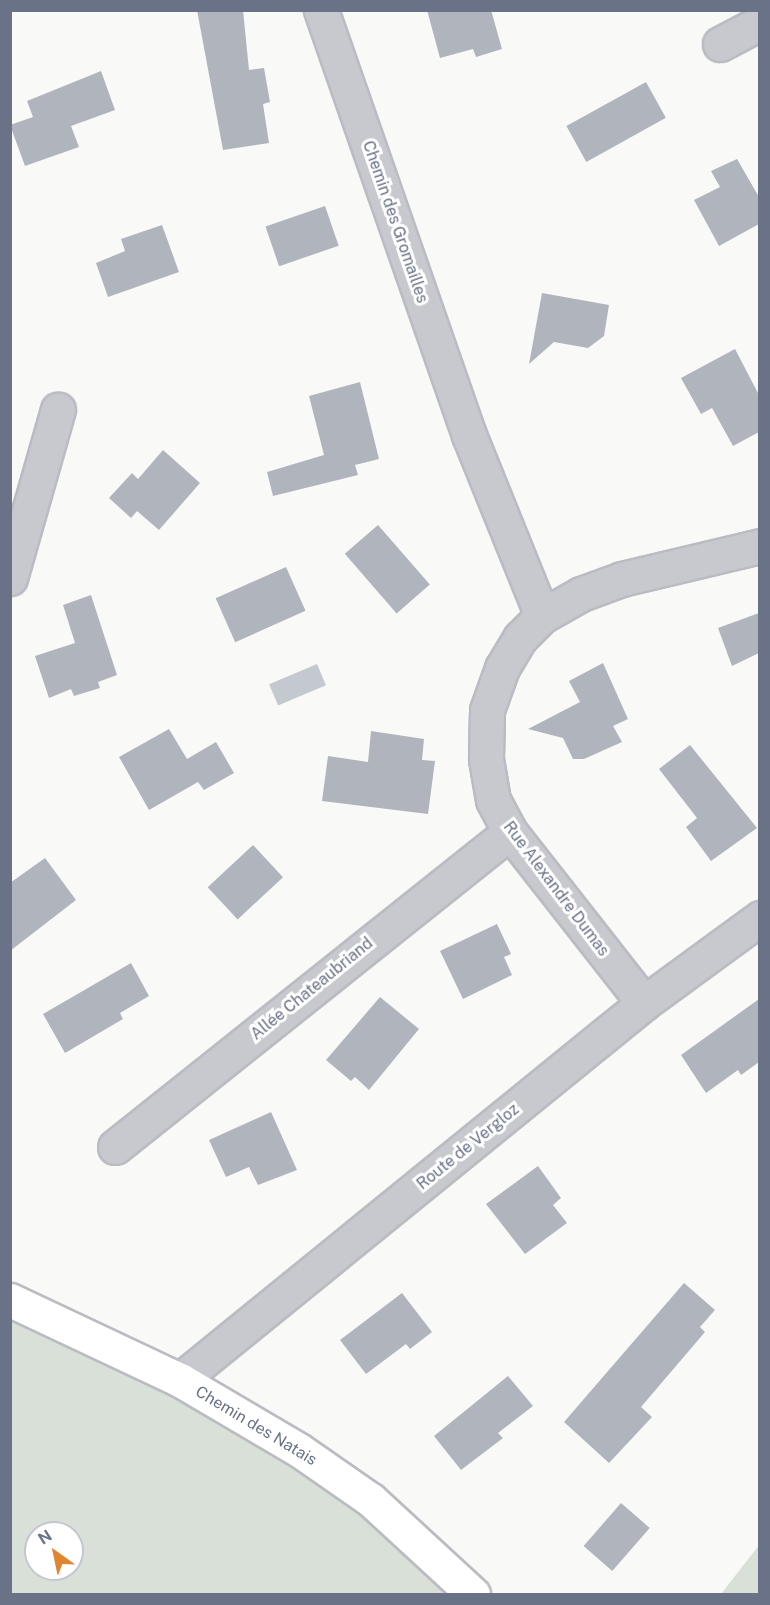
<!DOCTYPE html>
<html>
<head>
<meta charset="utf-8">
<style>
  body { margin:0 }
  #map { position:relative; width:770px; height:1605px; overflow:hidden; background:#f9f9f7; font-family:"Public Sans",sans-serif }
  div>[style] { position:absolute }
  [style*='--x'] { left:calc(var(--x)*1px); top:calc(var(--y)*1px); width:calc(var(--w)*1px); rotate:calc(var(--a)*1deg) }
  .green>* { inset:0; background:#d9e0d8 }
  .water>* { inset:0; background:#c4c9d0; transform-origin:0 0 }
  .building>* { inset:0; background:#b0b4bd; transform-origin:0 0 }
  .roads { filter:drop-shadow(2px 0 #babcc2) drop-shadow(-2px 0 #babcc2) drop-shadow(0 2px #babcc2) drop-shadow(0 -2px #babcc2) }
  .street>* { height:33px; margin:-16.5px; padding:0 16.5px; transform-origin:16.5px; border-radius:16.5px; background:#c7c9ce }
  .secondary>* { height:33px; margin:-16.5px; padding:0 16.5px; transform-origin:16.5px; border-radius:16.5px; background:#fff }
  span { translate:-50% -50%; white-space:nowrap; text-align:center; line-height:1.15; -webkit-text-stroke:6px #fff; paint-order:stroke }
  .street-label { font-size:16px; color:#697287 }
  .frame { position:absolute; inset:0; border:12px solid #697287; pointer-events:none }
  .north { position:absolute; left:24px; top:1521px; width:60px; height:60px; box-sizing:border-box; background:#fff; border:2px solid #c3c7cf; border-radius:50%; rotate:327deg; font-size:16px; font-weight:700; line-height:24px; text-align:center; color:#697287 }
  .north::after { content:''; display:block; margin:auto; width:21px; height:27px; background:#e08530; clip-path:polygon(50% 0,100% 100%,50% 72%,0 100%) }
</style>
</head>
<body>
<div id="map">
  <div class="green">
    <div style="clip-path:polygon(evenodd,11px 1320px,155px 1385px,256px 1444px,351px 1506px,451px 1594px,11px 1594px,11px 1320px,36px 1533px,72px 1533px,72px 1569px,36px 1569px,36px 1533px)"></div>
    <div style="clip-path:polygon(759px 1545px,759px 1594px,721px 1594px)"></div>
  </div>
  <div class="water">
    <div style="left:317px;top:664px;width:23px;height:52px;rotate:67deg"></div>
  </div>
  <div class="building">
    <div style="clip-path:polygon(197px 10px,243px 10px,249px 70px,264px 68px,270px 102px,263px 104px,269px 143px,223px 150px)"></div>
    <div style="clip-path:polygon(427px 10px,491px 10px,502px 49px,476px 57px,473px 49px,440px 58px)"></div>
    <div style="clip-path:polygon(101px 71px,115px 110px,71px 126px,79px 147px,25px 166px,10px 125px,33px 117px,27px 101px)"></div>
    <div style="left:646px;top:82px;width:41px;height:91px;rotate:61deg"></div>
    <div style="clip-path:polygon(737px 159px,759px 197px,759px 224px,719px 246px,694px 200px,720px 187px,711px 171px)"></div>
    <div style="left:325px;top:206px;width:42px;height:63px;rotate:71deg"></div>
    <div style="clip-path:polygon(162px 225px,179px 272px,108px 297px,96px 263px,125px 251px,121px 239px)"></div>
    <div style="clip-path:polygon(542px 293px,609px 305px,604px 336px,588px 348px,554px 342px,529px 364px)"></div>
    <div style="clip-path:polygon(735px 349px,759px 395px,759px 432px,733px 446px,712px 408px,701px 414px,681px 378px)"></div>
    <div style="clip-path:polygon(360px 382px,379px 459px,355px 465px,358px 475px,273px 496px,267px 472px,324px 455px,309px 396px)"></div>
    <div style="clip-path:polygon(163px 450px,200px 483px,159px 530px,137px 511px,131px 518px,109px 498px,132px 473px,138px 479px)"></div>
    <div style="left:378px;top:525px;width:79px;height:44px;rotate:49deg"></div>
    <div style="left:286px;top:567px;width:48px;height:77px;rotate:66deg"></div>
    <div style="clip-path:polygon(91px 595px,117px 675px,98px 682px,100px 688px,74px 696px,71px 689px,49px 698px,35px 656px,75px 643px,63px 605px)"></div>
    <div style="clip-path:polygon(759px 613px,759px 653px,732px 666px,718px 628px)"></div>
    <div style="clip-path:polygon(603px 663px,628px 719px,613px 726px,622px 742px,584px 759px,573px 759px,563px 738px,528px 729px,580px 702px,569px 681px)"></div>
    <div style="clip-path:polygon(169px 729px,187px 759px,216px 742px,234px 773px,204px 790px,198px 782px,149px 810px,119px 757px)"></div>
    <div style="clip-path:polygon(371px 731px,424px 739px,422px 760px,435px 761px,428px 814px,322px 801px,328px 756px,368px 762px)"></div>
    <div style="clip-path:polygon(690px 745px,757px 828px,711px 861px,686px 827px,697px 818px,659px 769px)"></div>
    <div style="left:253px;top:845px;width:44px;height:62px;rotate:47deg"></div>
    <div style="clip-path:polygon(45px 858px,76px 900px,10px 951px,10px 883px)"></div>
    <div style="clip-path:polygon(497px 924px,511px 954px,504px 957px,512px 975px,463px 999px,440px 951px)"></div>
    <div style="clip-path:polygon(131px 963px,149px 996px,120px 1013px,123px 1019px,65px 1053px,43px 1014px)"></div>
    <div style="clip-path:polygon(380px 997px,419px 1029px,369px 1090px,355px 1077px,351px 1081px,326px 1060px)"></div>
    <div style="clip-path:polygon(759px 999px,759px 1062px,741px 1075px,738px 1070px,706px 1093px,681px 1055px)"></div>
    <div style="clip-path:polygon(271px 1112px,297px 1170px,258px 1185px,249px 1167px,226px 1177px,209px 1140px)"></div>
    <div style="clip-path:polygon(538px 1166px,561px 1198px,553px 1205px,567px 1223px,525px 1254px,486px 1204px)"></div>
    <div style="clip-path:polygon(684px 1283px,715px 1310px,700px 1327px,705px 1332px,641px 1407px,652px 1417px,609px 1463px,564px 1422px)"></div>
    <div style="clip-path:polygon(402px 1293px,432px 1332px,410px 1349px,406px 1344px,366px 1374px,340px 1340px)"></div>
    <div style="clip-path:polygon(508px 1376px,533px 1406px,498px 1433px,503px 1438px,461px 1470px,434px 1436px)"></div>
    <div style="left:621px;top:1503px;width:38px;height:57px;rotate:41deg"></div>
  </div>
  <div class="roads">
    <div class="street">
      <div style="--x:321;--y:10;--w:450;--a:70.8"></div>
      <div style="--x:469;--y:435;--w:195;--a:68"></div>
      <div style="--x:720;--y:44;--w:45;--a:-27.7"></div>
      <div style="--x:10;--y:578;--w:175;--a:-74.1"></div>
      <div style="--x:644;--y:1003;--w:217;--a:-128.1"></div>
      <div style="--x:510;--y:832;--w:36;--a:-118"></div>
      <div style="--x:493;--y:800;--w:42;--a:-99.7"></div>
      <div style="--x:486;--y:759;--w:49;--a:-88.8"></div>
      <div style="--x:487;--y:710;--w:45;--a:-70.3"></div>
      <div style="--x:502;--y:668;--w:35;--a:-59"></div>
      <div style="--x:520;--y:638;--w:31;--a:-45"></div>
      <div style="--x:542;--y:616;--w:45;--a:-29.4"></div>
      <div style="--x:581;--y:594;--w:44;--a:-20.1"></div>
      <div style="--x:622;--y:579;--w:142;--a:-13.4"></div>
      <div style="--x:115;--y:1147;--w:505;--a:-38.57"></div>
      <div style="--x:180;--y:1380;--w:598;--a:-39.09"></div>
      <div style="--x:644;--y:1003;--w:144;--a:-36.2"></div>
    </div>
    <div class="secondary">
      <div style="--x:10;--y:1300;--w:188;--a:25.2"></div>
      <div style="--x:180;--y:1380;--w:138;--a:30.5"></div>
      <div style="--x:299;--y:1450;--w:88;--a:34.8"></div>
      <div style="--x:371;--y:1500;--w:139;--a:42.7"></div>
    </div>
  </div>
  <div class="street-label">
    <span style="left:395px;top:222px;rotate:71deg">Chemin des Gromailles</span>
    <span style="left:556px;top:889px;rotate:53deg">Rue Alexandre Dumas</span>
    <span style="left:312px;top:989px;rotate:-39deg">Allée Chateaubriand</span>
    <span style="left:468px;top:1147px;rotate:-39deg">Route de Vergloz</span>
    <span style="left:256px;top:1426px;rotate:31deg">Chemin des Natais</span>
  </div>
  <div class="frame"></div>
  <div class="north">N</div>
</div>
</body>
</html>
